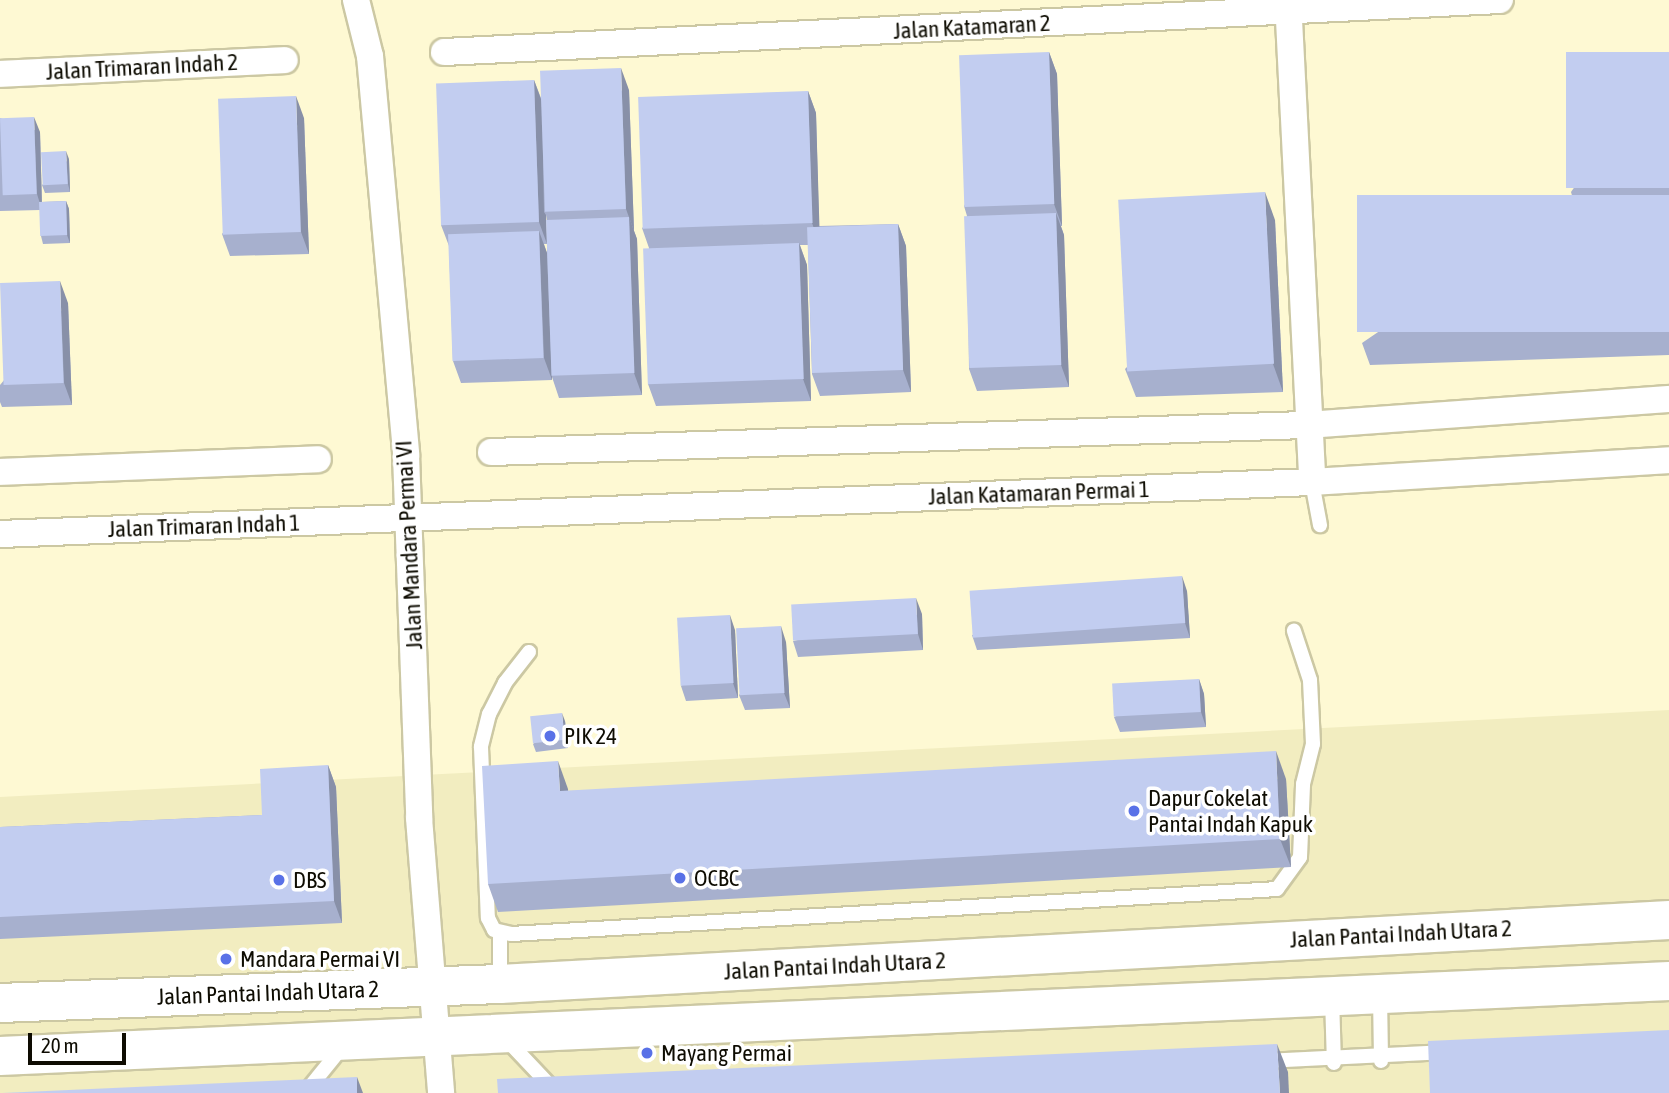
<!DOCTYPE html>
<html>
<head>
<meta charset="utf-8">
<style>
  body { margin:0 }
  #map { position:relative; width:1669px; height:1093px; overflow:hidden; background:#fef9d3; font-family:"Asap Condensed",sans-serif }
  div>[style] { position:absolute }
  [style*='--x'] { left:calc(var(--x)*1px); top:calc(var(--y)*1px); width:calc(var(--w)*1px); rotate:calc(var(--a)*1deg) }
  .built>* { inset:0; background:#f2edc0 }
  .roads { filter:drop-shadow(2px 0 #ccc8a3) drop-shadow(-2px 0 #ccc8a3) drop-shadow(0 2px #ccc8a3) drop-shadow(0 -2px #ccc8a3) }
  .lane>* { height:14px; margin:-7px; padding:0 7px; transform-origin:7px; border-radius:7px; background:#fff }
  .street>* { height:26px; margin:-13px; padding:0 13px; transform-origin:13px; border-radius:13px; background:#fff }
  .secondary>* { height:38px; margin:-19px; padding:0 19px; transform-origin:19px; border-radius:19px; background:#fff }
  .wall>* { inset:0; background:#a7b0ce }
  .shaded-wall>* { inset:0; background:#8890a8 }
  .building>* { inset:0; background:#c2cdf0; transform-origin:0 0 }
  .dots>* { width:19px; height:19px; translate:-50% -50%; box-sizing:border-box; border:4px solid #fff; border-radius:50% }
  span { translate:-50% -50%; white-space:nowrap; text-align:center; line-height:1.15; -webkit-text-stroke:7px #fff; paint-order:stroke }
  .street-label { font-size:23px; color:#0e0c02 }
  .poi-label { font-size:23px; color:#0e0c02 }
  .left { translate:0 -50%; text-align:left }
  .scale { position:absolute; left:28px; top:1033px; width:98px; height:32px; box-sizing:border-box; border:4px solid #0e0c02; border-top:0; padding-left:9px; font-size:21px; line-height:24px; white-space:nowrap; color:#0e0c02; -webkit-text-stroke:5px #fff; paint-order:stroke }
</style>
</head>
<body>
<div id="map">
  <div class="built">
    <div style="clip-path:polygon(1669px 710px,1669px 1093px,0 1093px,0 797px)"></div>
  </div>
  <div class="roads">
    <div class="lane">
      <div style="--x:1312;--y:482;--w:44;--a:79.5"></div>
      <div style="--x:529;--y:652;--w:39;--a:128"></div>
      <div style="--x:505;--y:683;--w:35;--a:117"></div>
      <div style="--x:489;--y:714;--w:34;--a:104"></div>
      <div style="--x:481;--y:747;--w:171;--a:87.7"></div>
      <div style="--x:488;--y:918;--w:13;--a:63"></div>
      <div style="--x:494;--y:930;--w:17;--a:13"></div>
      <div style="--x:511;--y:934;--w:767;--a:-3.36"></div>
      <div style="--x:1277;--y:889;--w:39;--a:-54"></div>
      <div style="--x:1300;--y:857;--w:73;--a:-87.6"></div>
      <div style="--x:1303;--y:784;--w:41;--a:-76"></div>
      <div style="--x:1313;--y:744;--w:64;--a:-92.7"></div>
      <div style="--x:1310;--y:680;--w:52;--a:-108.1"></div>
      <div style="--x:500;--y:933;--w:51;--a:90"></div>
      <div style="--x:1380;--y:995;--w:66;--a:89.1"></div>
      <div style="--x:1332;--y:997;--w:66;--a:88.3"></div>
      <div style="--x:505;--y:1038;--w:76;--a:46.6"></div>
      <div style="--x:1265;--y:1061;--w:182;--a:-2.8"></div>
      <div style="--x:305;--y:1093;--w:60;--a:-51"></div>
    </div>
    <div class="street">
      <div style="--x:356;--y:0;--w:58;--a:76"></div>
      <div style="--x:370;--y:56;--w:401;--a:84.8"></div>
      <div style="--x:406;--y:455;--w:363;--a:87.9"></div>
      <div style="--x:419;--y:818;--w:276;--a:85.4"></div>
      <div style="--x:1288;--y:0;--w:483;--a:87.1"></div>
      <div style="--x:444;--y:52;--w:1057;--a:-2.82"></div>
      <div style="--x:0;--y:74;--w:285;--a:-2.8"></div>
      <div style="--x:491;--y:452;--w:815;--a:-1.9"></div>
      <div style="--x:1306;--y:425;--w:364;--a:-4.1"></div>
      <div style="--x:0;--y:472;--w:318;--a:-2.3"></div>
      <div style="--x:0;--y:534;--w:1313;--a:-2.27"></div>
      <div style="--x:1312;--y:482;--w:358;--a:-3.5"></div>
    </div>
    <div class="secondary">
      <div style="--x:0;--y:1003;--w:500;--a:-2.18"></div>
      <div style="--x:500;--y:984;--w:1171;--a:-3.13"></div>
      <div style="--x:0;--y:1056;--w:1671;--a:-2.57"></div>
    </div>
  </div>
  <div class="wall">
    <div style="clip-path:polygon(1049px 52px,1057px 74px,1062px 226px,1061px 226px,1064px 235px,1069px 387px,977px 391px,969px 369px,967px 216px,964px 206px)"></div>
    <div style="clip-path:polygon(1669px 52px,1669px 355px,1370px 365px,1362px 343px,1573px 199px,1571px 192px)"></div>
    <div style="clip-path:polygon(evenodd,534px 80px,541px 98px,629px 90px,634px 231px,637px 239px,642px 395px,559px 398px,552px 377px,552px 380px,461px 383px,453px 361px,449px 246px,441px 225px,534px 80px,546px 215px,547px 220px,547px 253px,544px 244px,547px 244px,546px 215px)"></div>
    <div style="clip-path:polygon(808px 91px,816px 113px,819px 226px,898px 224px,906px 246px,911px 392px,820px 396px,812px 374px,808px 245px,800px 245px,807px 265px,811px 401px,656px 406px,648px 384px,649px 248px,642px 228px)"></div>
    <div style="clip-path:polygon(0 118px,40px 132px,42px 202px,66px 201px,69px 209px,70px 243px,43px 244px,41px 236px,40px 210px,0 211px)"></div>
    <div style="clip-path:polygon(304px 118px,309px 254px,230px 256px,222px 234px)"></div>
    <div style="clip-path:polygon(69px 159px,70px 192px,45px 193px,42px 185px)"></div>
    <div style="clip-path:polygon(1275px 220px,1283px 392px,1136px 397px,1125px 369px)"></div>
    <div style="clip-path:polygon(68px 303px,72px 405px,2px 407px,0 402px,0 385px)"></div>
    <div style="clip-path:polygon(1187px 591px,1190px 638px,977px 650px,972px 635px)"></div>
    <div style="clip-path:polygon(922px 614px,923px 650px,798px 657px,793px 641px)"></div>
    <div style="clip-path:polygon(735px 630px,738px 698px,686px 701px,681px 686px)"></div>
    <div style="clip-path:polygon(786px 642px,790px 708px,745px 710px,739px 695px)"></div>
    <div style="clip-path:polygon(1199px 679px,1204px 694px,1206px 727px,1120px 732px,1114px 717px)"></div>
    <div style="clip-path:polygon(565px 721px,568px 748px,536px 752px,533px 744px)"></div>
    <div style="clip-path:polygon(328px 765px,336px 787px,342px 923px,0 939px,0 827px,262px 815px)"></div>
    <div style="clip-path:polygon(1286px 779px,1291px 867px,498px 912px,488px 884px,568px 789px,568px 791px)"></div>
  </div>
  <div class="shaded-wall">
    <div style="clip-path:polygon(1049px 52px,1057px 74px,1062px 226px,1054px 204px)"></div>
    <div style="clip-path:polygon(621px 68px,629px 90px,634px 231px,626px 209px)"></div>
    <div style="clip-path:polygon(534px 80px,542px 102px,544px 212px,546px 215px,547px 244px,539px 222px)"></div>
    <div style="clip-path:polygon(808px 91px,816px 113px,820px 245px,812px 223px)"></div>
    <div style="clip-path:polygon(296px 96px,304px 118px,309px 254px,301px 232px)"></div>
    <div style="clip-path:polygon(34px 117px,40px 132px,42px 210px,37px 194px)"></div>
    <div style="clip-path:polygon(66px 151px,69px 159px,70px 192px,68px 184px)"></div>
    <div style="clip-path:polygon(1265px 192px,1275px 220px,1283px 392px,1273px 364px)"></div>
    <div style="clip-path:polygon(66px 201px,69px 209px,70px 243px,67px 235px)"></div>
    <div style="clip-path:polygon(1056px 213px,1064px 235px,1069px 387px,1061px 365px)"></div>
    <div style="clip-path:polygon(629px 217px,637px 239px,642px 395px,634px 373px)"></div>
    <div style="clip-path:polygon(898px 224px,906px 246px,911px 392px,903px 370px)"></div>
    <div style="clip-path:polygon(539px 231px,547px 253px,552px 380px,544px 358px)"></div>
    <div style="clip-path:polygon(799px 243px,807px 265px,811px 401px,803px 379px)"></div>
    <div style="clip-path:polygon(60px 281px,68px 303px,72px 405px,64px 383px)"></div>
    <div style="clip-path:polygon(1182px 576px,1187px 591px,1190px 638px,1185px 623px)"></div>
    <div style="clip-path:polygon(916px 598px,922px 614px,923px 650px,918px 634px)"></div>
    <div style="clip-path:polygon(730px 615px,735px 630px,738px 698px,733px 683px)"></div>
    <div style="clip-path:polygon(781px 626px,786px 642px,790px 708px,784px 693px)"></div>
    <div style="clip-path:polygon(1199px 679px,1204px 694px,1206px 727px,1201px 712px)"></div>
    <div style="clip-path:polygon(562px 713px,565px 721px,568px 748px,565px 740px)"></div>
    <div style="clip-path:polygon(1276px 751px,1286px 779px,1291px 867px,1280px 839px)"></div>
    <div style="clip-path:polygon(558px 761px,568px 789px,570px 819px,560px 791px)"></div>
    <div style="clip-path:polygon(328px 765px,336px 787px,342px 923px,334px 901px)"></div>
    <div style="clip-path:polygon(1277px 1044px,1288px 1072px,1289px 1093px,1280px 1093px)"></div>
    <div style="clip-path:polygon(357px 1077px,363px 1093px,357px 1093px)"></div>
  </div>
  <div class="building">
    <div style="left:1049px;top:52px;width:152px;height:90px;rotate:88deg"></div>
    <div style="left:1669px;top:52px;width:136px;height:103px;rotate:90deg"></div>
    <div style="left:621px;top:68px;width:141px;height:81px;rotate:88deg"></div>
    <div style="left:534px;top:80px;width:142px;height:98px;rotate:88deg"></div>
    <div style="left:808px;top:91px;width:132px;height:170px;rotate:88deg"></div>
    <div style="left:296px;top:96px;width:136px;height:78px;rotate:88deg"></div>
    <div style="left:34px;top:117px;width:77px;height:34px;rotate:88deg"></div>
    <div style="left:66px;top:151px;width:33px;height:25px;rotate:87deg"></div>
    <div style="left:1265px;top:192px;width:172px;height:147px;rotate:87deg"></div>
    <div style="left:1669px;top:195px;width:137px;height:312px;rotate:90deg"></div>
    <div style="left:66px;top:201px;width:34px;height:27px;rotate:88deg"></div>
    <div style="left:1056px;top:213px;width:152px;height:92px;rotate:88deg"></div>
    <div style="left:629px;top:217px;width:156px;height:83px;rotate:88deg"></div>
    <div style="left:898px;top:224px;width:146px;height:91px;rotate:88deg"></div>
    <div style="left:539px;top:231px;width:127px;height:91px;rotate:88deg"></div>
    <div style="left:799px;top:243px;width:136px;height:156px;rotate:88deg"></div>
    <div style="left:60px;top:281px;width:102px;height:60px;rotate:88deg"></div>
    <div style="left:1182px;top:576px;width:47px;height:213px;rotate:86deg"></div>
    <div style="left:916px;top:598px;width:36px;height:125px;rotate:87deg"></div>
    <div style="left:730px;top:615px;width:68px;height:53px;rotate:87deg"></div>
    <div style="left:781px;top:626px;width:67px;height:45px;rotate:87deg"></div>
    <div style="left:1199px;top:679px;width:33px;height:87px;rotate:87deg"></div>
    <div style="left:562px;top:713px;width:27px;height:32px;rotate:84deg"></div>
    <div style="clip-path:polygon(1276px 751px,1280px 839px,488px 884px,482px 766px,558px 761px,560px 791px)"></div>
    <div style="clip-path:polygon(328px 765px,334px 901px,0 917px,0 827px,262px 815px,260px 769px)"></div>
    <div style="clip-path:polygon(1669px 1030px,1669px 1093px,1430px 1093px,1428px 1041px)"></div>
    <div style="clip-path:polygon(1277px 1044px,1280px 1093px,498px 1093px,497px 1079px)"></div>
    <div style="clip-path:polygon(357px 1077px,357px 1093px,2px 1093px)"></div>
  </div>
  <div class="dots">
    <div style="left:550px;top:736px;background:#5971e7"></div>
    <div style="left:1134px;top:811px;background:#5971e7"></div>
    <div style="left:680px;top:878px;background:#5971e7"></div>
    <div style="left:279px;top:880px;background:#5971e7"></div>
    <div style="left:226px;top:959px;background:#5971e7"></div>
    <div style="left:647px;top:1053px;background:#5971e7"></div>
  </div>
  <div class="street-label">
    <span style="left:972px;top:27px;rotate:-3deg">Jalan Katamaran 2</span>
    <span style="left:142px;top:67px;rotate:-3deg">Jalan Trimaran Indah 2</span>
    <span style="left:1039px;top:493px;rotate:-2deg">Jalan Katamaran Permai 1</span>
    <span style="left:204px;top:526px;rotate:-2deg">Jalan Trimaran Indah 1</span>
    <span style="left:409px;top:545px;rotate:-93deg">Jalan Mandara Permai VI</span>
    <span style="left:1401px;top:934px;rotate:-3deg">Jalan Pantai Indah Utara 2</span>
    <span style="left:835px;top:966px;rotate:-3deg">Jalan Pantai Indah Utara 2</span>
    <span style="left:268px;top:993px;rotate:-2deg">Jalan Pantai Indah Utara 2</span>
  </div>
  <div class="poi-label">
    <span class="left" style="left:564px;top:736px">PIK 24</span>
    <span class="left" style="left:1148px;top:811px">Dapur Cokelat<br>Pantai Indah Kapuk</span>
    <span class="left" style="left:694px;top:878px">OCBC</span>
    <span class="left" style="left:293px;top:880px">DBS</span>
    <span class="left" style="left:240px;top:959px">Mandara Permai VI</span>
    <span class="left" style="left:661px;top:1053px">Mayang Permai</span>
  </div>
  <div class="scale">20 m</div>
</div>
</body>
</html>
